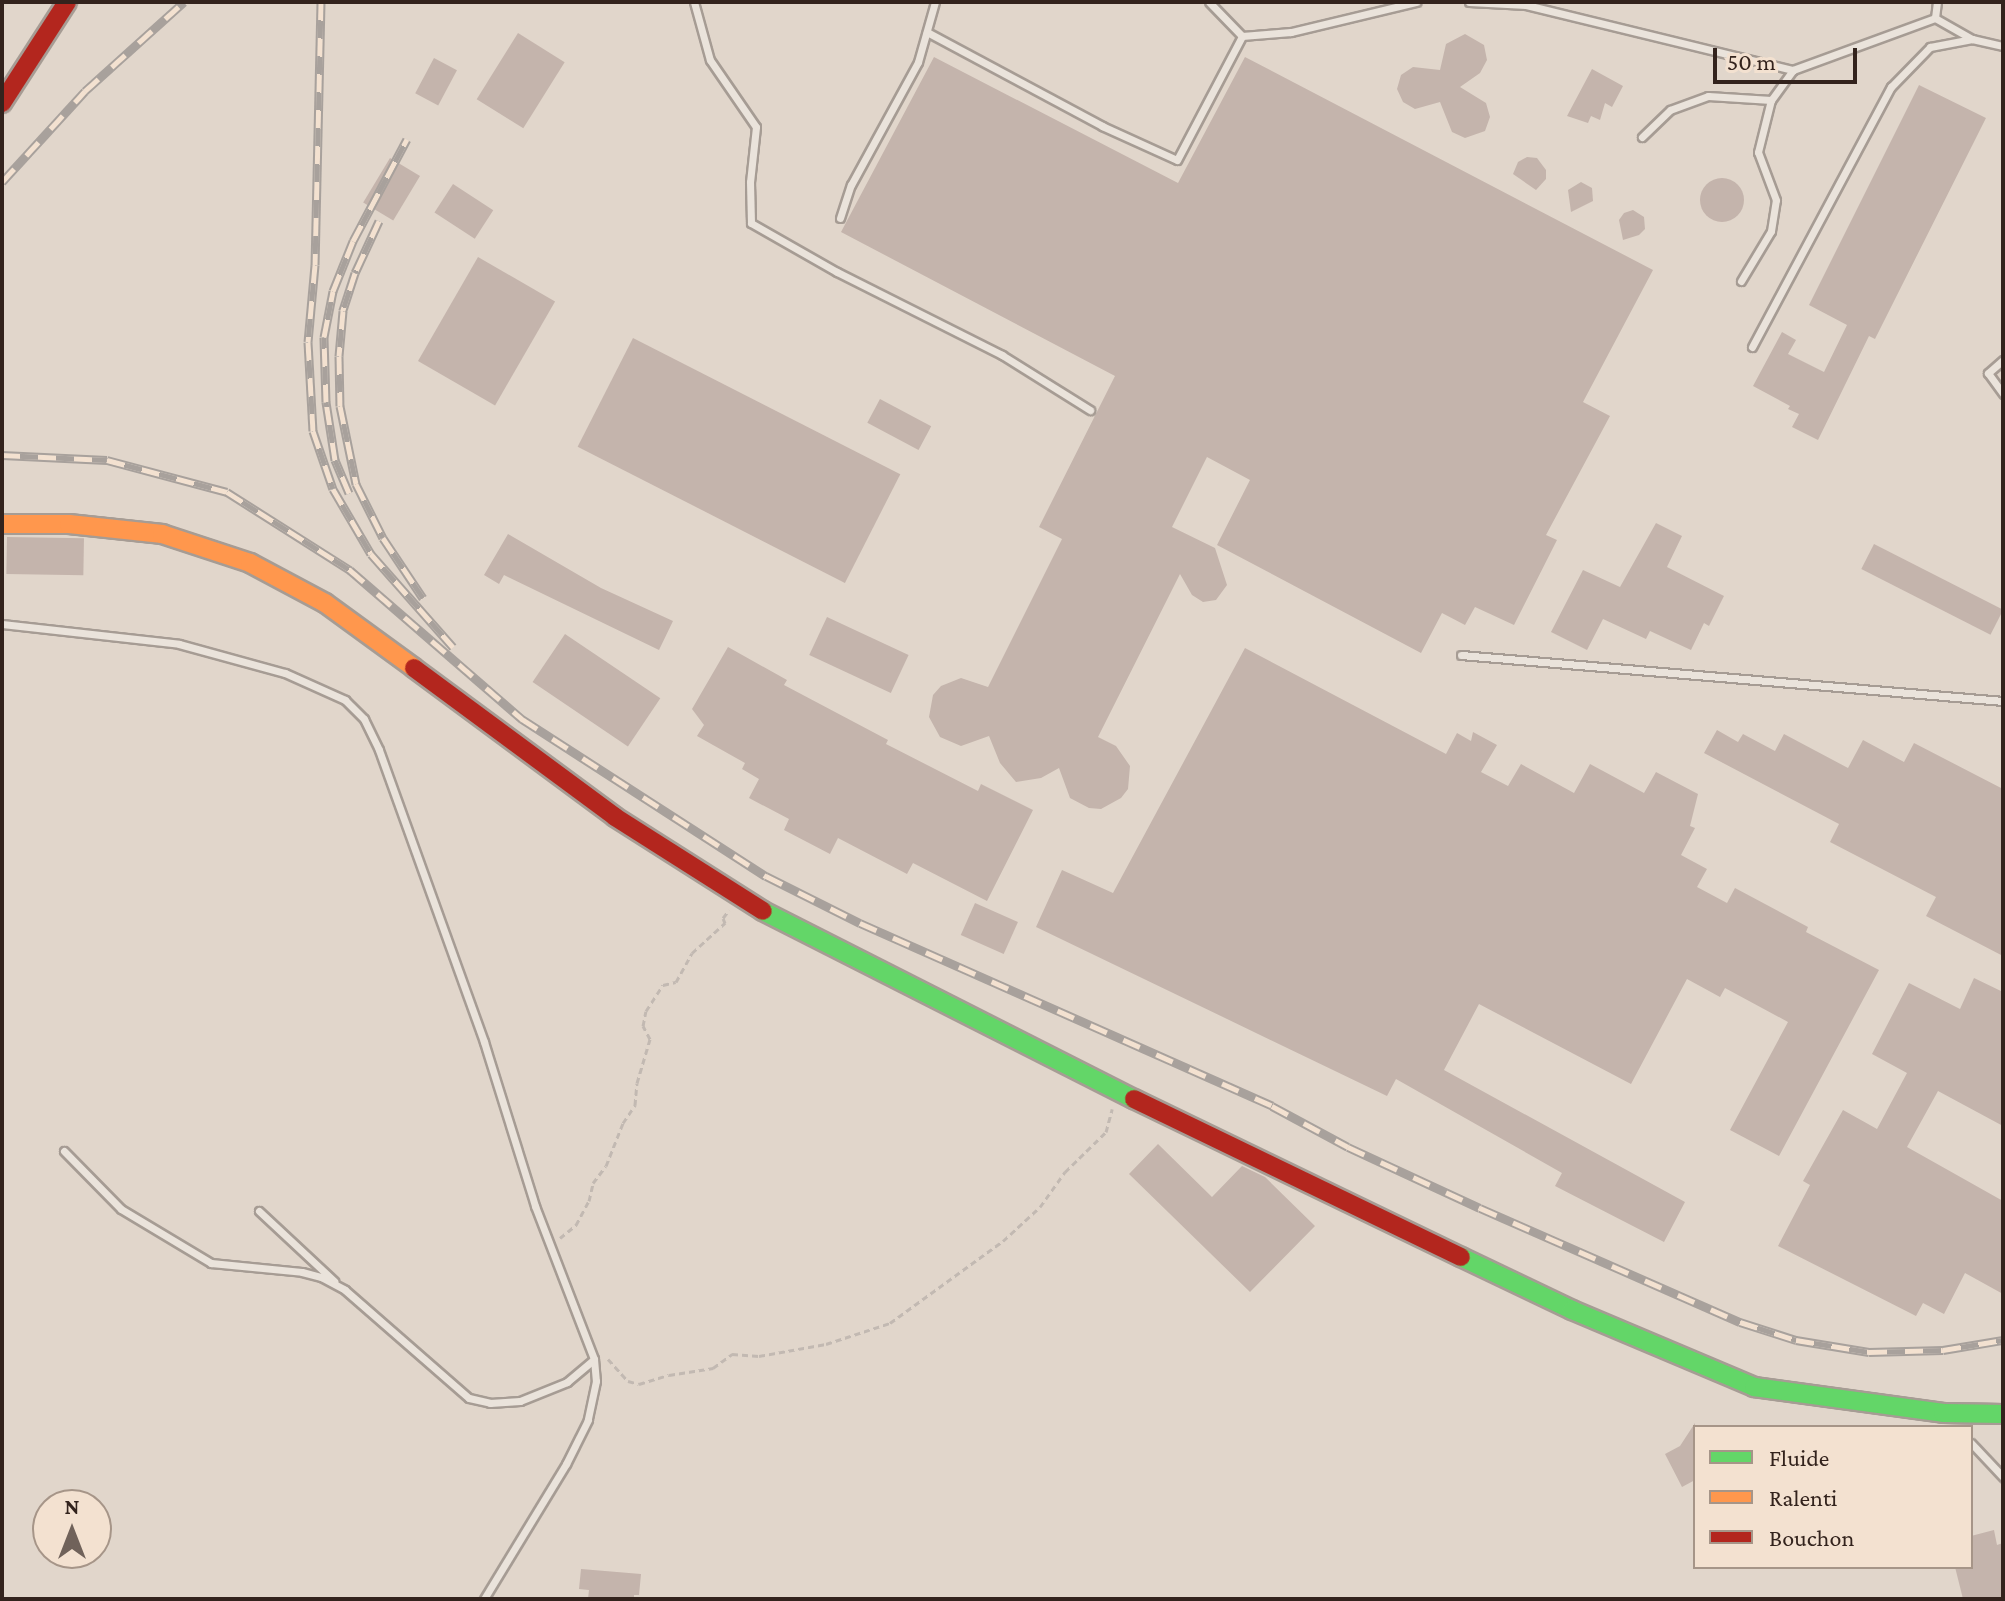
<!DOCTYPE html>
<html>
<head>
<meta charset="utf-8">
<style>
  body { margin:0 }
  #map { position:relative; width:2005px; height:1601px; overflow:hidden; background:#e1d6cb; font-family:"Crimson Pro",serif }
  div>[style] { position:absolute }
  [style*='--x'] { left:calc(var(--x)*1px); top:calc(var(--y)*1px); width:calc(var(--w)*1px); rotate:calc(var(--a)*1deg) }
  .building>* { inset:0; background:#c4b4ac; transform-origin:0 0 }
  .round { border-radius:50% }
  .path>* { height:3px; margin-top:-1.5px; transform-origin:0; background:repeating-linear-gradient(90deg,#c2b9b2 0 6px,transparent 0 10px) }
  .roads { filter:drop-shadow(2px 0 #a69c94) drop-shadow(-2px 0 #a69c94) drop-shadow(0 2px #a69c94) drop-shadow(0 -2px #a69c94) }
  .lane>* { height:7px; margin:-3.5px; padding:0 3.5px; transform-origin:3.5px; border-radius:3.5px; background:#eae3db }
  .fast>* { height:18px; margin:-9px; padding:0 9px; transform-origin:9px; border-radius:9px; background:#63d668 }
  .slow>* { height:18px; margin:-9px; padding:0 9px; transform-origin:9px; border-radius:9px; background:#ff974d }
  .jam>* { height:18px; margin:-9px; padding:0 9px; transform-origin:9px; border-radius:9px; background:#b3261e }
  .rail>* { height:9px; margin-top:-4.5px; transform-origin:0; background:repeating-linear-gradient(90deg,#f3e1d0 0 18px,#a8a19c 0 36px); box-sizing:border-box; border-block:2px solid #a8a19c }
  span { translate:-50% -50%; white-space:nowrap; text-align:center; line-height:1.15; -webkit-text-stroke:6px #f3e1d0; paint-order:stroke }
  .frame { position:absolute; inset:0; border:4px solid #33231d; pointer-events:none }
  .legend { position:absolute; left:1693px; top:1425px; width:280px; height:144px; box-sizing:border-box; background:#f3e1d0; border:2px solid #a69588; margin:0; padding:10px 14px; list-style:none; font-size:24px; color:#33231d }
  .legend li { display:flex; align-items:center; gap:16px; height:40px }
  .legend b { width:40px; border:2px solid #a69588 }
  .north { position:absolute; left:32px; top:1489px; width:80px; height:80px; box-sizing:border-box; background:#f3e1d0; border:2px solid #a69588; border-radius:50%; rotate:0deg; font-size:22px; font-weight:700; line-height:32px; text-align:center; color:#33231d }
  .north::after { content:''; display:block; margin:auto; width:28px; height:36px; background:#70625a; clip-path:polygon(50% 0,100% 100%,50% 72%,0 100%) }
  .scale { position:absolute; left:1713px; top:48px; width:144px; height:36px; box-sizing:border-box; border:4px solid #33231d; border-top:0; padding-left:10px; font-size:24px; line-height:28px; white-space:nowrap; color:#33231d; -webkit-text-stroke:6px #f3e1d0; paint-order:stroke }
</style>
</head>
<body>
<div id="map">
  <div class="building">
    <div style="left:518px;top:33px;width:55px;height:78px;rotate:32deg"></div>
    <div style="clip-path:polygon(1465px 34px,1484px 45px,1487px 60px,1480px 73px,1460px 87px,1486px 103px,1490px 117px,1485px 131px,1465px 138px,1452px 132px,1440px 102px,1415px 109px,1403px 102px,1397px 89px,1401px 75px,1413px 67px,1440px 70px,1446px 44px)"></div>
    <div style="clip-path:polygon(934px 57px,1178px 183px,1245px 57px,1653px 270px,1583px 402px,1610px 416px,1546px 535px,1557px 540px,1514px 625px,1475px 607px,1465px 625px,1442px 613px,1421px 653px,1217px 545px,1250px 480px,1207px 457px,1172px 527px,1215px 548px,1227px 585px,1216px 600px,1203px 602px,1192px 595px,1180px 574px,1098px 737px,1116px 746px,1130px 766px,1128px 789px,1121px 798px,1101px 809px,1089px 808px,1070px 798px,1059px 768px,1041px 778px,1016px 782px,1000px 763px,989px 736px,961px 746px,940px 737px,929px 717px,933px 695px,941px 686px,961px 678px,988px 687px,1062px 539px,1039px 527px,1115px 376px,841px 232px)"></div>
    <div style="left:434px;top:58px;width:26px;height:40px;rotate:28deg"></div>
    <div style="clip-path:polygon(1592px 69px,1623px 86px,1612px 107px,1605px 103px,1600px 120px,1591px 116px,1588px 123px,1567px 116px)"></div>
    <div style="clip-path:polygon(1919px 85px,1986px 118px,1875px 339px,1869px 336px,1818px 440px,1792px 427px,1799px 414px,1788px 409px,1790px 406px,1753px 386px,1782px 332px,1796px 340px,1788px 354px,1824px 372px,1847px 325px,1809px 305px)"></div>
    <div style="clip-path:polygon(1527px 157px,1537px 158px,1546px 170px,1546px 179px,1536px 190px,1513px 174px,1518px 162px)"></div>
    <div style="left:390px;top:158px;width:35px;height:52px;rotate:31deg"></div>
    <div class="round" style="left:1700px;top:178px;width:44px;height:44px"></div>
    <div style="clip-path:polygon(1581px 182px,1592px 188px,1593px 201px,1571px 212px,1568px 190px)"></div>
    <div style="left:453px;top:184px;width:48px;height:34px;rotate:33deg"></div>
    <div style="clip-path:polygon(1633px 210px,1644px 217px,1645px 229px,1639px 235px,1623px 240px,1619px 220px,1624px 213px)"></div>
    <div style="left:478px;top:257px;width:89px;height:120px;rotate:30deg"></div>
    <div style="left:633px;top:338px;width:300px;height:122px;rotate:27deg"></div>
    <div style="left:880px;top:399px;width:58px;height:27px;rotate:28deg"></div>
    <div style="clip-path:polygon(1656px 523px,1682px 536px,1667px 567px,1724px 596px,1709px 626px,1704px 623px,1691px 650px,1650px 631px,1646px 639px,1603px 619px,1587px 650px,1551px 632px,1583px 570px,1620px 587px)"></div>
    <div style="clip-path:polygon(508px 534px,601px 588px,673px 621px,659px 650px,504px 575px,499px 584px,484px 575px)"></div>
    <div style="left:7px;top:537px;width:77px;height:37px;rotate:1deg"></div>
    <div style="left:1874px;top:544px;width:145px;height:28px;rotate:27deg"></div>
    <div style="left:827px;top:617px;width:90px;height:42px;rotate:25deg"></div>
    <div style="left:565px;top:634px;width:115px;height:58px;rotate:34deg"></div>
    <div style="clip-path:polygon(728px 647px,787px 680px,784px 685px,888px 740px,886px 744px,978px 791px,981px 784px,1033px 810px,987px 901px,913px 863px,907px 874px,838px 838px,830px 854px,784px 830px,789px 819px,749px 798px,759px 779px,742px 769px,745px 763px,697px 736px,704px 725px,692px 709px)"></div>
    <div style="clip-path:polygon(1245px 648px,1446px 754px,1457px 733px,1471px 741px,1473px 732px,1497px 745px,1481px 772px,1508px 786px,1521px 764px,1574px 793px,1590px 764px,1644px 793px,1656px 772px,1698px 794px,1690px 826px,1695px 828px,1681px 855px,1707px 869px,1697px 887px,1727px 903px,1735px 888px,1808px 927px,1806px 932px,1879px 970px,1779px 1156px,1730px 1130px,1788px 1022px,1725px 988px,1720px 997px,1687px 979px,1631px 1084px,1479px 1004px,1444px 1070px,1685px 1202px,1664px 1242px,1555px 1186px,1562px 1173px,1396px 1079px,1387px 1096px,1036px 927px,1062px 870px,1113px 893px)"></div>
    <div style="clip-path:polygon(1717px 730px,1738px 742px,1743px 734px,1775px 751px,1784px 734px,1848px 768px,1863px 740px,1904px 762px,1914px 743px,2003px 789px,2003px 956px,1926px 916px,1936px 897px,1830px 842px,1839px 824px,1704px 753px)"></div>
    <div style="left:975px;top:903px;width:47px;height:35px;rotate:24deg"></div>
    <div style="clip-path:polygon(1974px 978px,2003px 992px,2003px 1126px,1938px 1091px,1907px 1147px,2003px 1201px,2003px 1294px,1965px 1273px,1944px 1314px,1923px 1303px,1916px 1316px,1778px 1246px,1810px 1185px,1803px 1181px,1843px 1110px,1877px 1129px,1907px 1073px,1872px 1054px,1909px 983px,1960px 1009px)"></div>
    <div style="clip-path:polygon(1158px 1144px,1212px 1197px,1242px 1166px,1265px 1177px,1315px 1226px,1250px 1292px,1129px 1174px)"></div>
    <div style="clip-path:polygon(1695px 1423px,1695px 1480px,1682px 1487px,1665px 1454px,1680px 1446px)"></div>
    <div style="clip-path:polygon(1994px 1530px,1997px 1545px,2003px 1543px,2003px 1599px,1963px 1599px,1955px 1567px,1971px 1567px,1971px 1536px)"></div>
    <div style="clip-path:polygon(581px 1569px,641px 1574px,639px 1595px,634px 1595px,634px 1599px,588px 1599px,589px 1590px,579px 1589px)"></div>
  </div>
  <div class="path">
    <div style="--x:560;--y:1238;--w:21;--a:-39"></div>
    <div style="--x:576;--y:1225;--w:27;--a:-62"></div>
    <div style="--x:589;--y:1201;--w:18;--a:-77"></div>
    <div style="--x:593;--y:1183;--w:21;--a:-53"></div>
    <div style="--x:606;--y:1166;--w:46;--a:-68.4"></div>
    <div style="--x:623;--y:1123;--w:22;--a:-56"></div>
    <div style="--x:635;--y:1105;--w:22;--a:-85"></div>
    <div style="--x:637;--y:1083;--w:46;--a:-73.5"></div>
    <div style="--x:650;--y:1039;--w:15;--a:-118"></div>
    <div style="--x:643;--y:1026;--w:15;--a:-79"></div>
    <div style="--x:646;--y:1011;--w:31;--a:-57"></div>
    <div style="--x:663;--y:985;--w:13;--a:-13"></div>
    <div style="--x:676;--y:982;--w:33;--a:-61"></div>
    <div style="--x:692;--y:953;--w:45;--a:-42.3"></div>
    <div style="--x:725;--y:923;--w:5;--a:-112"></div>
    <div style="--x:723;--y:918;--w:10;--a:-53"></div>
    <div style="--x:608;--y:1359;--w:30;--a:48"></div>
    <div style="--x:628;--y:1381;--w:11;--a:15"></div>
    <div style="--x:639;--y:1384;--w:31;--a:-17"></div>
    <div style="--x:669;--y:1375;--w:45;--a:-9"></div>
    <div style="--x:713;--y:1368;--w:24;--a:-36"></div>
    <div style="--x:732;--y:1354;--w:27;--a:4"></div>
    <div style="--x:759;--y:1356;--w:68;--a:-10.2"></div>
    <div style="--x:826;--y:1344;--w:67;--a:-18.2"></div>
    <div style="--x:890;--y:1323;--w:140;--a:-36"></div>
    <div style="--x:1003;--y:1241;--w:50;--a:-42.6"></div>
    <div style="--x:1040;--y:1207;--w:43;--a:-54.5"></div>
    <div style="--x:1065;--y:1172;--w:57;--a:-44.3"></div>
    <div style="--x:1106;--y:1132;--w:24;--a:-75"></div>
  </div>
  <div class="roads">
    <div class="lane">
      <div style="--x:694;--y:2;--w:60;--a:74.6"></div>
      <div style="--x:710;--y:60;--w:81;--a:55.5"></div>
      <div style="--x:756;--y:127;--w:55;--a:96.2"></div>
      <div style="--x:750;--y:182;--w:41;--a:88.6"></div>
      <div style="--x:751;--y:223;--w:99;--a:29.7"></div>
      <div style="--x:837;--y:272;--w:185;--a:26.7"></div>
      <div style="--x:1002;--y:355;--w:104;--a:32"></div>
      <div style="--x:1469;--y:2;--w:57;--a:3"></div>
      <div style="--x:1526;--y:5;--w:275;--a:13.7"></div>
      <div style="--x:1793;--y:70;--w:37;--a:126"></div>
      <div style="--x:1771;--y:100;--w:63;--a:-176.4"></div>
      <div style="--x:1708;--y:96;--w:40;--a:159.8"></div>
      <div style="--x:1670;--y:110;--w:39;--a:136"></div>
      <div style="--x:1935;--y:18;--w:16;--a:-83"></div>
      <div style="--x:927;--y:32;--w:199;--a:28.2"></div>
      <div style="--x:1102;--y:126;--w:82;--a:24.4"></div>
      <div style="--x:1177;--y:160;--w:140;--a:-62.3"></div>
      <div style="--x:1242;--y:36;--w:47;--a:-134.1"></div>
      <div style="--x:1242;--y:36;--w:49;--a:-4.7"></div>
      <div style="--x:1291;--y:32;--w:129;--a:-13.5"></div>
      <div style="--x:1972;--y:39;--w:32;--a:13"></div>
      <div style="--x:840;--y:218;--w:35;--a:-72"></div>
      <div style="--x:851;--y:185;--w:140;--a:-61.4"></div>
      <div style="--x:918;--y:62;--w:62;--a:-74.2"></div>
      <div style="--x:1741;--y:281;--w:58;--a:-59"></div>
      <div style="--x:1771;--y:231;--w:31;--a:-81"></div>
      <div style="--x:1776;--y:200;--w:51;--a:-110.6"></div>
      <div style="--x:1758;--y:152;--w:54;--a:-76"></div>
      <div style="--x:1752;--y:347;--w:295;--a:-61.9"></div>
      <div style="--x:1891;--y:87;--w:56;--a:-45.7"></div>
      <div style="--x:1930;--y:47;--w:43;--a:-10.8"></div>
      <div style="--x:1972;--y:39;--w:43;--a:-150.4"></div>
      <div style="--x:1935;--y:18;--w:151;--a:159.9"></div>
      <div style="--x:2003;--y:360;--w:20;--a:139"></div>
      <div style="--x:1988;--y:373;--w:26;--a:54"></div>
      <div style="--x:2;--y:624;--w:178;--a:6.4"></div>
      <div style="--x:179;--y:644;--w:110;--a:15.3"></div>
      <div style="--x:285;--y:673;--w:66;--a:24.2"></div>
      <div style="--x:345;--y:700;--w:27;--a:45"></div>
      <div style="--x:364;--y:719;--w:34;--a:64"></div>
      <div style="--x:379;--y:750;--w:310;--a:70.2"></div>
      <div style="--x:484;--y:1042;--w:172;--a:72.7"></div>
      <div style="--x:535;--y:1206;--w:164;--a:68.9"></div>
      <div style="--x:594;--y:1359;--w:22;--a:85"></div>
      <div style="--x:596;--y:1381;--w:40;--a:102"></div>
      <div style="--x:588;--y:1420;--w:49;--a:116.6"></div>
      <div style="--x:566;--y:1464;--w:158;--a:121.3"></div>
      <div style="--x:1461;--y:655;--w:544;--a:4.85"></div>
      <div style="--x:64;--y:1151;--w:81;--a:45.5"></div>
      <div style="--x:121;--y:1209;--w:105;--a:31"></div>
      <div style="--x:211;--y:1263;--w:91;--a:5.6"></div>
      <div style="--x:302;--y:1272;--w:20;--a:15"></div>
      <div style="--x:321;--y:1277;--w:27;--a:28"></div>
      <div style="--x:345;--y:1290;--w:164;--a:41.1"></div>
      <div style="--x:469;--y:1398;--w:22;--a:13"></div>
      <div style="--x:490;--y:1403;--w:30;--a:-4"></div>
      <div style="--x:520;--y:1401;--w:51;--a:-22"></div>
      <div style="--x:567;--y:1382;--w:35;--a:-40"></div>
      <div style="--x:259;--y:1211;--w:103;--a:43"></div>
      <div style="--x:1971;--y:1443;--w:47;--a:46.7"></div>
    </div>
    <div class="fast">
      <div style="--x:763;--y:911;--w:416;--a:26.9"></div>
      <div style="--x:1461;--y:1257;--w:123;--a:25.5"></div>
      <div style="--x:1572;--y:1310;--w:198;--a:22.9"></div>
      <div style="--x:1754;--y:1387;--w:191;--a:7.8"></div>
      <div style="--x:1943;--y:1413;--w:60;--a:1"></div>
    </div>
    <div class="slow">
      <div style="--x:2;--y:524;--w:67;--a:0"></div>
      <div style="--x:69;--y:524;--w:94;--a:6.1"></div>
      <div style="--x:162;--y:534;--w:93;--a:18.2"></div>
      <div style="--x:250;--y:563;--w:85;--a:28.1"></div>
      <div style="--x:325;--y:603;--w:110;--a:36.1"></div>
    </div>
    <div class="jam">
      <div style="--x:2;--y:103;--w:120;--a:-57.2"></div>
      <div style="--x:414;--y:668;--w:250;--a:36.5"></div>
      <div style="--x:615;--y:817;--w:175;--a:32.4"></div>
      <div style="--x:1134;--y:1099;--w:363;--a:25.8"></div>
    </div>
  </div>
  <div class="rail">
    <div style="--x:321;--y:2;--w:263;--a:91.3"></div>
    <div style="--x:315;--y:265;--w:77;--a:95.2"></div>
    <div style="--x:308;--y:342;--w:89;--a:86.8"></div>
    <div style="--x:313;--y:431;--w:61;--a:71"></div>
    <div style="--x:333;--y:489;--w:75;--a:59.7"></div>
    <div style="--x:371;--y:554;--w:124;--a:48.6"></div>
    <div style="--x:2;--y:182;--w:123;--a:-47.6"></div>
    <div style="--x:85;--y:91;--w:133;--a:-42"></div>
    <div style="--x:379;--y:221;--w:57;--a:114.8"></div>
    <div style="--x:355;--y:273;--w:40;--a:108"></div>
    <div style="--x:343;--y:311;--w:45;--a:95.1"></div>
    <div style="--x:339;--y:356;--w:50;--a:88.9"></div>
    <div style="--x:340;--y:406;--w:80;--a:78.4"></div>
    <div style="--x:356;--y:484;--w:60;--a:63.4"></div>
    <div style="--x:383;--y:538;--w:72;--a:56.3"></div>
    <div style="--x:2;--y:455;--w:105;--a:2.7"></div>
    <div style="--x:107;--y:460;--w:124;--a:14.9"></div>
    <div style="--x:227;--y:492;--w:146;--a:32.4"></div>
    <div style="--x:350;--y:570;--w:228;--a:40.9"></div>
    <div style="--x:522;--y:719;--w:290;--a:32.8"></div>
    <div style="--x:766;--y:876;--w:105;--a:26.6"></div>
    <div style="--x:860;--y:923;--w:451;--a:23.9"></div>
    <div style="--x:1272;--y:1106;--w:86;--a:28.3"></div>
    <div style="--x:1348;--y:1147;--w:145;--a:24.8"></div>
    <div style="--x:1480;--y:1208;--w:284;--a:23.7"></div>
    <div style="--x:1740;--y:1322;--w:59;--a:17.8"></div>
    <div style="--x:1796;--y:1340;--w:74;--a:9.3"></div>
    <div style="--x:1869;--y:1352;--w:74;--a:-1.5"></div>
    <div style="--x:1943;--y:1350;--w:61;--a:-9.5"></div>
    <div style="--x:349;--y:493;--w:36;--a:-113"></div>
    <div style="--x:335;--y:460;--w:59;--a:-98.8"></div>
    <div style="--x:326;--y:402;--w:65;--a:-91.8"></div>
    <div style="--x:324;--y:337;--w:47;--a:-78.9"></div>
    <div style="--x:333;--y:291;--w:54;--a:-68.2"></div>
    <div style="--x:353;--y:241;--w:115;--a:-62.1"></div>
  </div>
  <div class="frame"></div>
  <ul class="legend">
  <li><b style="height:10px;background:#63d668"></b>Fluide</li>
  <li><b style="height:10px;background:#ff974d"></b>Ralenti</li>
  <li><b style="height:10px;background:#b3261e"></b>Bouchon</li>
  </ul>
  <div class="north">N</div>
  <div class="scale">50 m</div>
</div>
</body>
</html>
